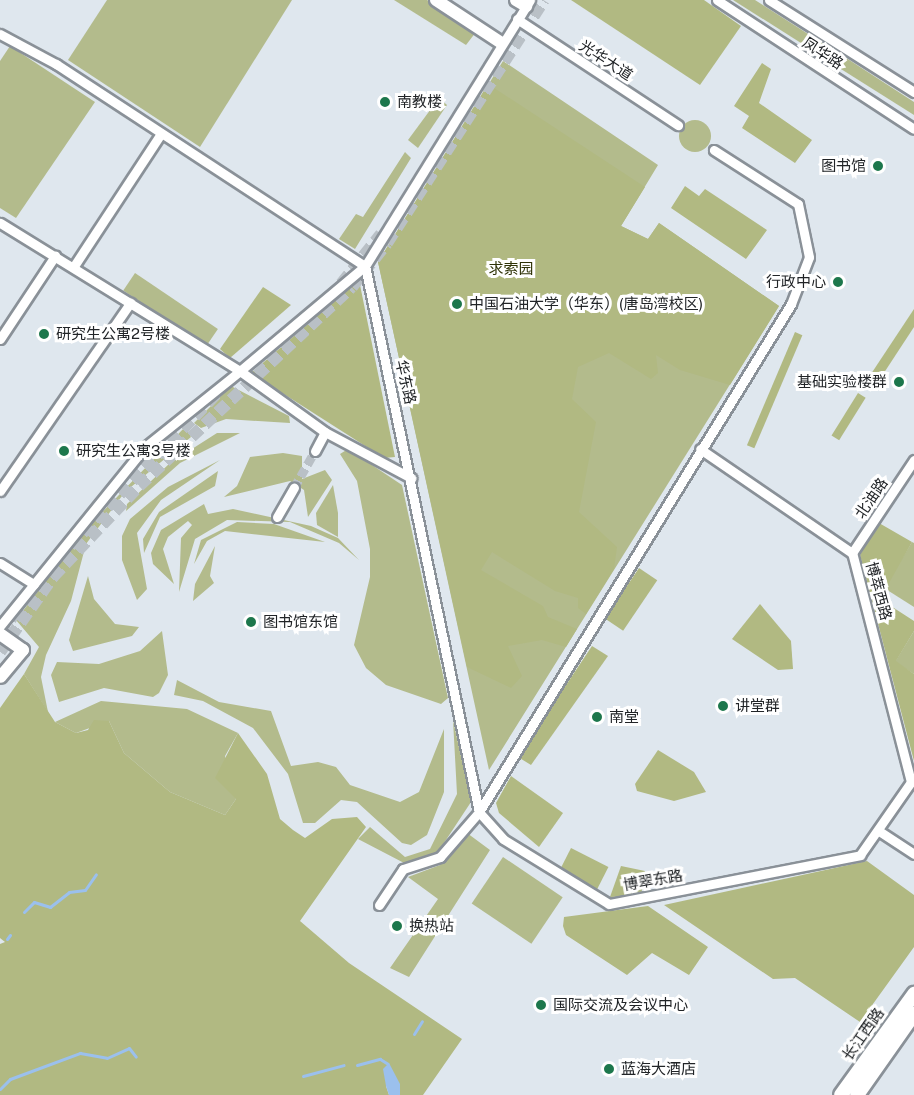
<!DOCTYPE html>
<html>
<head>
<meta charset="utf-8">
<style>
  body { margin:0 }
  #map { position:relative; width:914px; height:1095px; overflow:hidden; background:#dfe7ee; font-family:"Public Sans","Noto Sans SC",sans-serif }
  div>[style] { position:absolute }
  [style*='--x'] { left:calc(var(--x)*1px); top:calc(var(--y)*1px); width:calc(var(--w)*1px); rotate:calc(var(--a)*1deg) }
  .green>* { inset:0; background:#b3bb8c; transform-origin:0 0 }
  .round { border-radius:50% }
  .forest>* { inset:0; background:#b1b982; transform-origin:0 0 }
  .water>* { inset:0; background:#9bc0ed }
  .stream>* { height:3px; margin:-1.5px; padding:0 1.5px; transform-origin:1.5px; border-radius:1.5px; background:#9bc0ed }
  .street-tunnel>* { height:9px; margin-top:-4.5px; transform-origin:0; background:repeating-linear-gradient(90deg,#b9c0c6 0 9px,transparent 0 13.5px) }
  .secondary-tunnel>* { height:12px; margin-top:-6px; transform-origin:0; background:repeating-linear-gradient(90deg,#b9c0c6 0 12px,transparent 0 18px) }
  .roads { filter:drop-shadow(2px 0 #8a9198) drop-shadow(-2px 0 #8a9198) drop-shadow(0 2px #8a9198) drop-shadow(0 -2px #8a9198) }
  .street>* { height:9px; margin:-4.5px; padding:0 4.5px; transform-origin:4.5px; border-radius:4.5px; background:#fff }
  .secondary>* { height:12px; margin:-6px; padding:0 6px; transform-origin:6px; border-radius:6px; background:#fff }
  .primary>* { height:14px; margin:-7px; padding:0 7px; transform-origin:7px; border-radius:7px; background:#fff }
  .dots>* { width:16px; height:16px; translate:-50% -50%; box-sizing:border-box; border:3px solid #fff; border-radius:50% }
  span { translate:-50% -50%; white-space:nowrap; text-align:center; line-height:1.15; -webkit-text-stroke:6px #fff; paint-order:stroke }
  .street-label { font-size:15px; color:#212427 }
  .poi-label { font-size:15px; color:#212427 }
  .left { translate:0 -50%; text-align:left }
  .right { translate:-100% -50%; text-align:right }
  .park-label { font-size:15px; color:#2f3307 }
</style>
</head>
<body>
<div id="map">
  <div class="green">
    <div style="clip-path:polygon(107px 0,292px 0,200px 147px,68px 60px)"></div>
    <div style="clip-path:polygon(394px 0,427px 0,476px 32px,466px 45px)"></div>
    <div style="clip-path:polygon(733px 0,755px 0,830px 48px,823px 57px)"></div>
    <div style="clip-path:polygon(10px 46px,95px 102px,16px 218px,0 208px,0 61px)"></div>
    <div style="clip-path:polygon(840px 54px,914px 102px,914px 115px,833px 64px)"></div>
    <div style="clip-path:polygon(503px 61px,658px 165px,621px 226px,648px 239px,659px 223px,779px 306px,489px 770px,378px 262px)"></div>
    <div style="clip-path:polygon(439px 98px,447px 105px,418px 148px,408px 140px)"></div>
    <div class="round" style="left:679px;top:120px;width:32px;height:32px"></div>
    <div style="clip-path:polygon(405px 152px,411px 158px,355px 249px,339px 239px,356px 214px,363px 217px)"></div>
    <div style="left:135px;top:273px;width:100px;height:21px;rotate:34deg"></div>
    <div style="clip-path:polygon(231px 386px,289px 416px,290px 423px,226px 419px,201px 428px,194px 423px)"></div>
    <div style="clip-path:polygon(185px 427px,191px 437px,125px 492px,86px 544px,71px 601px,46px 655px,41px 677px,48px 712px,24px 674px,39px 647px,16px 620px,84px 531px)"></div>
    <div style="clip-path:polygon(217px 433px,240px 433px,180px 463px,126px 511px,127px 504px,170px 463px)"></div>
    <div style="clip-path:polygon(348px 449px,402px 485px,448px 698px,441px 704px,386px 685px,366px 668px,354px 645px,370px 577px,370px 549px,357px 481px,340px 454px)"></div>
    <div style="clip-path:polygon(283px 453px,302px 456px,302px 479px,325px 470px,332px 480px,308px 517px,304px 490px,290px 481px,224px 497px,237px 486px,250px 457px)"></div>
    <div style="clip-path:polygon(220px 460px,161px 500px,137px 533px,147px 589px,137px 600px,122px 560px,122px 536px,130px 519px,168px 487px)"></div>
    <div style="clip-path:polygon(218px 471px,215px 486px,160px 517px,144px 553px,143px 539px,159px 512px)"></div>
    <div style="clip-path:polygon(333px 485px,338px 513px,338px 537px,317px 525px,316px 513px)"></div>
    <div style="clip-path:polygon(204px 504px,208px 514px,233px 509px,311px 526px,338px 538px,359px 560px,339px 543px,290px 522px,227px 520px,195px 539px,179px 592px,181px 538px,192px 525px,188px 521px,168px 537px,163px 549px,174px 584px,153px 564px,151px 553px,161px 530px)"></div>
    <div style="clip-path:polygon(237px 522px,274px 524px,325px 542px,225px 531px,207px 541px,194px 564px,201px 540px)"></div>
    <div style="clip-path:polygon(912px 542px,914px 543px,914px 607px,884px 588px)"></div>
    <div style="clip-path:polygon(215px 546px,210px 576px,214px 583px,193px 601px,195px 584px)"></div>
    <div style="clip-path:polygon(88px 576px,94px 599px,115px 624px,139px 627px,132px 636px,73px 651px,69px 640px)"></div>
    <div style="clip-path:polygon(162px 631px,168px 675px,159px 693px,153px 697px,104px 688px,59px 702px,51px 675px,57px 662px,99px 664px,140px 651px)"></div>
    <div style="clip-path:polygon(914px 631px,914px 674px,895px 662px)"></div>
    <div style="clip-path:polygon(177px 680px,219px 702px,271px 711px,291px 766px,318px 762px,336px 767px,350px 785px,400px 802px,419px 792px,444px 729px,444px 792px,427px 835px,411px 845px,402px 843px,357px 802px,341px 800px,315px 823px,303px 823px,288px 774px,253px 728px,203px 701px,174px 695px)"></div>
    <div style="clip-path:polygon(101px 701px,187px 709px,238px 733px,225px 756px,236px 799px,225px 815px,170px 792px,124px 753px,109px 721px,76px 733px,55px 722px)"></div>
    <div style="clip-path:polygon(453px 720px,471px 802px,440px 849px,427px 859px,406px 864px,358px 839px,370px 827px,405px 857px,430px 849px,457px 794px)"></div>
    <div style="clip-path:polygon(467px 833px,490px 850px,409px 977px,390px 968px,438px 899px,408px 877px,440px 865px,459px 835px)"></div>
    <div style="left:503px;top:857px;width:72px;height:56px;rotate:34deg"></div>
  </div>
  <div class="forest">
    <div style="clip-path:polygon(571px 0,704px 0,741px 26px,700px 85px)"></div>
    <div style="clip-path:polygon(762px 63px,771px 69px,759px 103px,812px 140px,795px 163px,742px 128px,749px 116px,734px 106px)"></div>
    <div style="clip-path:polygon(488px 84px,645px 187px,621px 226px,648px 239px,659px 223px,779px 306px,730px 385px,680px 370px,656px 355px,658px 373px,651px 379px,609px 353px,578px 367px,572px 399px,596px 422px,579px 512px,617px 547px,614px 569px,586px 614px,578px 608px,578px 598px,555px 591px,492px 552px,481px 570px,543px 606px,548px 617px,577px 629px,566px 647px,542px 640px,508px 646px,522px 676px,511px 688px,467px 667px,378px 262px)"></div>
    <div style="clip-path:polygon(685px 186px,699px 196px,705px 189px,767px 230px,746px 259px,671px 208px)"></div>
    <div style="clip-path:polygon(359px 280px,395px 457px,384px 458px,251px 373px)"></div>
    <div style="clip-path:polygon(263px 287px,291px 305px,230px 358px,220px 349px)"></div>
    <div style="clip-path:polygon(914px 309px,914px 327px,876px 385px,867px 380px)"></div>
    <div style="left:795px;top:332px;width:8px;height:123px;rotate:23deg"></div>
    <div style="left:858px;top:393px;width:9px;height:50px;rotate:32deg"></div>
    <div style="clip-path:polygon(879px 523px,912px 542px,880px 599px,914px 621px,914px 631px,896px 661px,914px 674px,914px 761px,860px 555px)"></div>
    <div style="left:639px;top:568px;width:22px;height:61px;rotate:34deg"></div>
    <div style="clip-path:polygon(760px 604px,791px 641px,793px 669px,778px 670px,732px 639px)"></div>
    <div style="clip-path:polygon(592px 646px,608px 656px,531px 765px,518px 757px)"></div>
    <div style="clip-path:polygon(24px 674px,55px 722px,76px 733px,88px 730px,94px 720px,109px 721px,124px 753px,170px 792px,225px 815px,236px 799px,215px 778px,238px 733px,267px 774px,280px 819px,293px 830px,305px 838px,332px 819px,357px 817px,366px 827px,300px 921px,349px 963px,462px 1039px,423px 1095px,400px 1095px,400px 1084px,386px 1086px,389px 1095px,0 1095px,0 944px,5px 942px,0 938px,0 708px)"></div>
    <div style="clip-path:polygon(658px 750px,694px 772px,706px 792px,674px 801px,637px 791px,635px 784px)"></div>
    <div style="clip-path:polygon(511px 776px,563px 813px,539px 847px,499px 813px,496px 803px)"></div>
    <div style="left:571px;top:848px;width:42px;height:26px;rotate:27deg"></div>
    <div style="clip-path:polygon(867px 861px,914px 895px,914px 947px,860px 1022px,795px 978px,773px 979px,664px 905px)"></div>
    <div style="clip-path:polygon(621px 866px,645px 871px,641px 896px,610px 897px)"></div>
    <div style="clip-path:polygon(648px 906px,708px 947px,689px 975px,652px 953px,627px 975px,566px 935px,563px 926px,564px 917px)"></div>
  </div>
  <div class="water">
    <div style="clip-path:polygon(389px 1063px,400px 1084px,400px 1095px,389px 1095px,386px 1086px,383px 1069px)"></div>
  </div>
  <div class="stream">
    <div style="--x:24;--y:912;--w:14;--a:-45"></div>
    <div style="--x:34;--y:902;--w:17;--a:17"></div>
    <div style="--x:50;--y:907;--w:24;--a:-38"></div>
    <div style="--x:69;--y:892;--w:16;--a:-7"></div>
    <div style="--x:85;--y:890;--w:19;--a:-55"></div>
    <div style="--x:7;--y:939;--w:5;--a:-53"></div>
    <div style="--x:414;--y:1034;--w:15;--a:-58"></div>
    <div style="--x:357;--y:1065;--w:24;--a:-15"></div>
    <div style="--x:380;--y:1059;--w:9;--a:32"></div>
    <div style="--x:303;--y:1076;--w:42;--a:-15"></div>
    <div style="--x:0;--y:1089;--w:14;--a:-45"></div>
    <div style="--x:10;--y:1079;--w:75;--a:-20.4"></div>
    <div style="--x:80;--y:1053;--w:27;--a:10"></div>
    <div style="--x:107;--y:1058;--w:24;--a:-24"></div>
    <div style="--x:129;--y:1048;--w:11;--a:52"></div>
  </div>
  <div class="street-tunnel">
    <div style="--x:294;--y:488;--w:43;--a:-60.4"></div>
  </div>
  <div class="secondary-tunnel">
    <div style="--x:341;--y:284;--w:64;--a:-51.3"></div>
    <div style="--x:70;--y:546;--w:216;--a:-46.1"></div>
    <div style="--x:0;--y:634;--w:29;--a:-54"></div>
    <div style="--x:0;--y:652;--w:92;--a:-54.8"></div>
    <div style="--x:53;--y:577;--w:125;--a:-46.6"></div>
    <div style="--x:139;--y:486;--w:291;--a:-43.1"></div>
    <div style="--x:352;--y:287;--w:56;--a:-51.5"></div>
    <div style="--x:387;--y:243;--w:289;--a:-57.1"></div>
  </div>
  <div class="roads">
    <div class="street">
      <div style="--x:530;--y:0;--w:313;--a:121.8"></div>
      <div style="--x:365;--y:266;--w:558;--a:78.21"></div>
      <div style="--x:479;--y:812;--w:36;--a:48"></div>
      <div style="--x:503;--y:839;--w:124;--a:31.5"></div>
      <div style="--x:609;--y:904;--w:256;--a:-11"></div>
      <div style="--x:860;--y:855;--w:89;--a:-55.1"></div>
      <div style="--x:911;--y:782;--w:236;--a:-104.4"></div>
      <div style="--x:852;--y:553;--w:184;--a:-145.6"></div>
      <div style="--x:717;--y:0;--w:235;--a:33.2"></div>
      <div style="--x:769;--y:0;--w:172;--a:32.4"></div>
      <div style="--x:517;--y:19;--w:193;--a:33.4"></div>
      <div style="--x:0;--y:34;--w:64;--a:28.2"></div>
      <div style="--x:56;--y:64;--w:369;--a:33.2"></div>
      <div style="--x:365;--y:266;--w:163;--a:140"></div>
      <div style="--x:240;--y:371;--w:282;--a:-148.3"></div>
      <div style="--x:74;--y:266;--w:157;--a:-56.7"></div>
      <div style="--x:0;--y:339;--w:100;--a:-56.5"></div>
      <div style="--x:315;--y:451;--w:21;--a:-62"></div>
      <div style="--x:0;--y:491;--w:229;--a:-55.3"></div>
      <div style="--x:277;--y:517;--w:34;--a:-60"></div>
      <div style="--x:852;--y:553;--w:112;--a:-56.3"></div>
      <div style="--x:0;--y:563;--w:40;--a:32"></div>
      <div style="--x:0;--y:626;--w:230;--a:-51"></div>
      <div style="--x:145;--y:447;--w:122;--a:-38.7"></div>
      <div style="--x:240;--y:371;--w:105;--a:35.7"></div>
      <div style="--x:325;--y:432;--w:98;--a:28.1"></div>
      <div style="--x:879;--y:831;--w:42;--a:33.3"></div>
      <div style="--x:379;--y:905;--w:43;--a:-56.3"></div>
      <div style="--x:403;--y:869;--w:39;--a:-18"></div>
      <div style="--x:440;--y:857;--w:60;--a:-49.1"></div>
      <div style="--x:479;--y:812;--w:596;--a:-58.44"></div>
      <div style="--x:791;--y:304;--w:50;--a:-69"></div>
      <div style="--x:809;--y:257;--w:54;--a:-101.7"></div>
      <div style="--x:798;--y:204;--w:100;--a:-147.3"></div>
    </div>
    <div class="secondary">
      <div style="--x:436;--y:0;--w:77;--a:33.3"></div>
      <div style="--x:516;--y:0;--w:12;--a:31"></div>
      <div style="--x:0;--y:634;--w:28;--a:35"></div>
      <div style="--x:23;--y:650;--w:35;--a:130"></div>
    </div>
    <div class="primary">
      <div style="--x:841;--y:1095;--w:125;--a:-54.1"></div>
      <div style="--x:857;--y:1095;--w:99;--a:-54.9"></div>
    </div>
  </div>
  <div class="dots">
    <div style="left:385px;top:102px;background:#1d774c"></div>
    <div style="left:878px;top:166px;background:#1d774c"></div>
    <div style="left:838px;top:282px;background:#1d774c"></div>
    <div style="left:457px;top:304px;background:#1d774c"></div>
    <div style="left:44px;top:334px;background:#1d774c"></div>
    <div style="left:899px;top:382px;background:#1d774c"></div>
    <div style="left:64px;top:451px;background:#1d774c"></div>
    <div style="left:251px;top:622px;background:#1d774c"></div>
    <div style="left:723px;top:706px;background:#1d774c"></div>
    <div style="left:597px;top:717px;background:#1d774c"></div>
    <div style="left:397px;top:926px;background:#1d774c"></div>
    <div style="left:541px;top:1005px;background:#1d774c"></div>
    <div style="left:609px;top:1069px;background:#1d774c"></div>
  </div>
  <div class="street-label">
    <span style="left:823px;top:53px;rotate:33deg">凤华路</span>
    <span style="left:606px;top:60px;rotate:33deg">光华大道</span>
    <span style="left:406px;top:382px;rotate:77deg">华东路</span>
    <span style="left:871px;top:498px;rotate:-56deg">北油路</span>
    <span style="left:879px;top:591px;rotate:75deg">博萃西路</span>
    <span style="left:653px;top:880px;rotate:-10deg">博翠东路</span>
    <span style="left:863px;top:1034px;rotate:-55deg">长江西路</span>
  </div>
  <div class="poi-label">
    <span class="left" style="left:397px;top:102px">南教楼</span>
    <span class="right" style="left:866px;top:166px">图书馆</span>
    <span class="right" style="left:826px;top:282px">行政中心</span>
    <span class="left" style="left:469px;top:304px">中国石油大学（华东）(唐岛湾校区)</span>
    <span class="left" style="left:56px;top:334px">研究生公寓2号楼</span>
    <span class="right" style="left:887px;top:382px">基础实验楼群</span>
    <span class="left" style="left:76px;top:451px">研究生公寓3号楼</span>
    <span class="left" style="left:263px;top:622px">图书馆东馆</span>
    <span class="left" style="left:735px;top:706px">讲堂群</span>
    <span class="left" style="left:609px;top:717px">南堂</span>
    <span class="left" style="left:409px;top:926px">换热站</span>
    <span class="left" style="left:553px;top:1005px">国际交流及会议中心</span>
    <span class="left" style="left:621px;top:1069px">蓝海大酒店</span>
  </div>
  <div class="park-label">
    <span style="left:511px;top:269px">求索园</span>
  </div>
</div>
</body>
</html>
